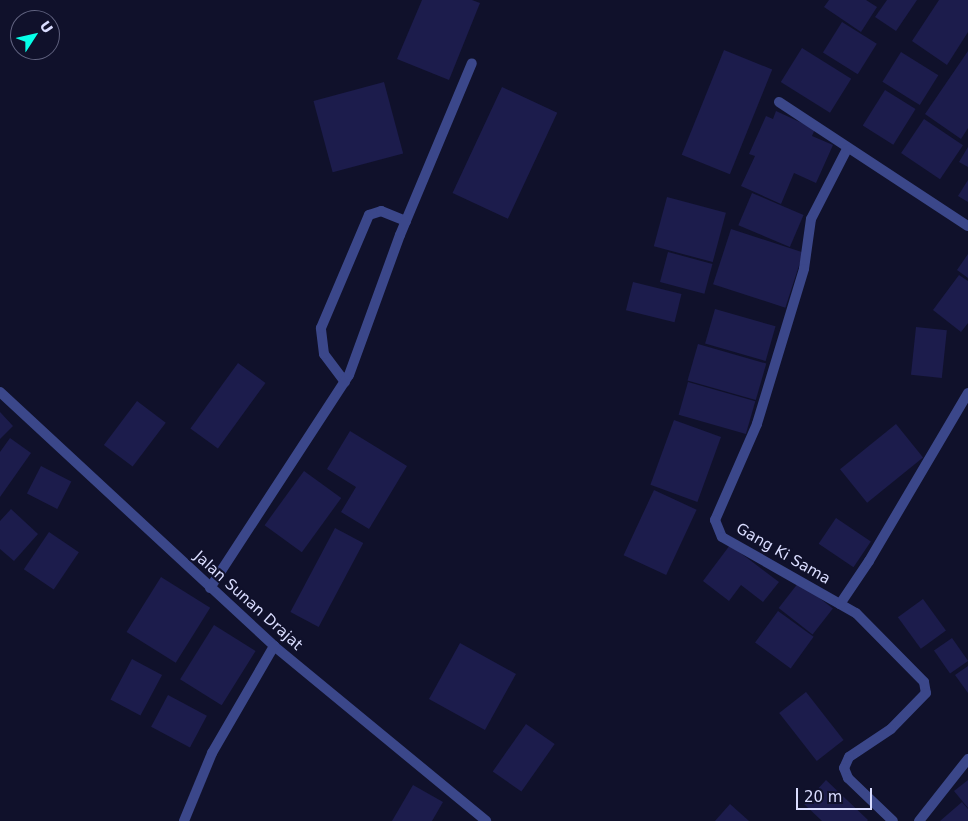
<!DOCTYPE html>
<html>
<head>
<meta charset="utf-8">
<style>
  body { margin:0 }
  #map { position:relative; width:968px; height:821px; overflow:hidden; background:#10112b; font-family:"DejaVu Sans",sans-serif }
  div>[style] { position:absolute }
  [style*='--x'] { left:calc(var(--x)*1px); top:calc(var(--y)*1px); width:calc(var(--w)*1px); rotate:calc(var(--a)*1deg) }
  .building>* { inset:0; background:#1c1c4c; transform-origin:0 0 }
  .service>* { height:10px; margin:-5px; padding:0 5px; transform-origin:5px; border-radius:5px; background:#3b478a }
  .minor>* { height:10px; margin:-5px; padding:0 5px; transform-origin:5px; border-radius:5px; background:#3b478a }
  span { translate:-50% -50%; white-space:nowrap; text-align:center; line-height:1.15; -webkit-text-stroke:4px #10112b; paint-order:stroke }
  .street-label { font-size:15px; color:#daddff }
  .north { position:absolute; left:10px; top:10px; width:50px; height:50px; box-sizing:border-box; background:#10112b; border:1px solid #616380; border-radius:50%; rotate:55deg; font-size:14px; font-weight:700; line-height:20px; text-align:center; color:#daddff }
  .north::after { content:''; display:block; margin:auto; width:18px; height:22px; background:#06ffe8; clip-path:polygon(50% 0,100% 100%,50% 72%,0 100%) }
  .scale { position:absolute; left:796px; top:788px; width:76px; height:22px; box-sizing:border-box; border:2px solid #daddff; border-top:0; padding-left:6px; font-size:15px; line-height:18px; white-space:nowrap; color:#daddff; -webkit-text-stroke:4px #10112b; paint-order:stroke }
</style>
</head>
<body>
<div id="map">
  <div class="building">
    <div style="clip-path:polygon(422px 0,472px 0,480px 3px,449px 80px,397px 59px)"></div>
    <div style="clip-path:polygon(829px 0,866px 0,877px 7px,861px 32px,824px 7px)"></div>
    <div style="clip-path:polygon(887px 0,917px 0,896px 31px,875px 17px)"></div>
    <div style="clip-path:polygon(939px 0,968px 0,968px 32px,947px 65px,912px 41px)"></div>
    <div style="left:842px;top:22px;width:41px;height:36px;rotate:32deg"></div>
    <div style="left:802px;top:48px;width:58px;height:40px;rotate:32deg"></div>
    <div style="left:724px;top:50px;width:52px;height:113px;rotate:22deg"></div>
    <div style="clip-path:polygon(968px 51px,968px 128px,961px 139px,925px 114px)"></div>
    <div style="left:901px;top:52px;width:44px;height:35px;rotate:32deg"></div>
    <div style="left:384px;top:82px;width:74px;height:73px;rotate:75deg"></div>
    <div style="left:502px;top:87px;width:61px;height:117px;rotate:25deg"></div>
    <div style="left:885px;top:90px;width:36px;height:42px;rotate:32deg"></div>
    <div style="clip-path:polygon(776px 111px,815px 129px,812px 136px,833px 145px,816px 183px,794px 173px,781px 204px,741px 186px,755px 156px,749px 154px,766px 116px,773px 119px)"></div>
    <div style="left:924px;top:119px;width:47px;height:41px;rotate:34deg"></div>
    <div style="clip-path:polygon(968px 147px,968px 167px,959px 162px)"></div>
    <div style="clip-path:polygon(968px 180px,968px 202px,958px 196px)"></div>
    <div style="left:752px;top:193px;width:56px;height:35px;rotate:23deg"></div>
    <div style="left:667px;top:197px;width:61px;height:51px;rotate:15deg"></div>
    <div style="left:731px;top:229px;width:76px;height:58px;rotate:18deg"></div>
    <div style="left:668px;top:252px;width:46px;height:31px;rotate:15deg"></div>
    <div style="clip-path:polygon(968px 254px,968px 278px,957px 270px)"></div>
    <div style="clip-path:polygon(959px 275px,968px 281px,968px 323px,961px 332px,933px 310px)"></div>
    <div style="left:633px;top:282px;width:50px;height:29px;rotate:14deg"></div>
    <div style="left:715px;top:309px;width:63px;height:36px;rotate:16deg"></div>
    <div style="left:916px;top:327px;width:31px;height:48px;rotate:6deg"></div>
    <div style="left:698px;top:344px;width:71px;height:38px;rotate:16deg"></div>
    <div style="left:238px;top:363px;width:34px;height:81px;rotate:36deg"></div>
    <div style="left:688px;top:382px;width:70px;height:34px;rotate:16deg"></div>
    <div style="left:137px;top:401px;width:36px;height:55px;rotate:37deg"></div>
    <div style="clip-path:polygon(0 412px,13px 426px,0 439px)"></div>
    <div style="left:674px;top:420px;width:50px;height:69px;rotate:20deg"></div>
    <div style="left:896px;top:424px;width:43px;height:72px;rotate:51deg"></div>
    <div style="clip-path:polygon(350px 431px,407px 466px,369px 529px,341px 512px,356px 487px,327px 469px)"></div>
    <div style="clip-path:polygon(10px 438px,31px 453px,0 497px,0 452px)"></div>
    <div style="left:41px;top:466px;width:34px;height:31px;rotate:27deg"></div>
    <div style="left:304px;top:471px;width:46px;height:67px;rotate:36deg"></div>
    <div style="left:654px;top:490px;width:47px;height:72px;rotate:25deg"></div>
    <div style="clip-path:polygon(11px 509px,38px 534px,14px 561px,0 549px,0 521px)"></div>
    <div style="left:836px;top:518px;width:42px;height:31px;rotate:34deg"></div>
    <div style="left:335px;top:528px;width:32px;height:95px;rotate:28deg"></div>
    <div style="left:49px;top:532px;width:36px;height:45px;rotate:34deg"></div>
    <div style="clip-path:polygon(730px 545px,779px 582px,763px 602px,741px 585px,729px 601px,703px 581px)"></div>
    <div style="left:161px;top:577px;width:58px;height:65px;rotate:32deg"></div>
    <div style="left:799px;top:582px;width:43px;height:33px;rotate:38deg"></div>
    <div style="left:923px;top:599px;width:39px;height:31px;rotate:54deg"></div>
    <div style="left:778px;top:611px;width:44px;height:39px;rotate:36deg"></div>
    <div style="left:214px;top:625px;width:49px;height:64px;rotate:32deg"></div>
    <div style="left:952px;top:638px;width:28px;height:22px;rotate:55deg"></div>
    <div style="left:460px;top:643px;width:64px;height:64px;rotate:29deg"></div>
    <div style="left:132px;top:659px;width:34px;height:46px;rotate:28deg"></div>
    <div style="clip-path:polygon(968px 666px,968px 693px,955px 675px)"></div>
    <div style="left:806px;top:692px;width:61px;height:34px;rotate:52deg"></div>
    <div style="left:168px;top:695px;width:44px;height:36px;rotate:28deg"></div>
    <div style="left:526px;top:724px;width:35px;height:58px;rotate:35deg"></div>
    <div style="clip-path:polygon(826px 780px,868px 820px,867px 821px,822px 821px,804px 804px)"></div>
    <div style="clip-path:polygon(968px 780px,968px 808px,954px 791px)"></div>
    <div style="clip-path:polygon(413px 785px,443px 802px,432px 821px,392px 821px)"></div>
    <div style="clip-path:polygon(962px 802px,968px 809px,968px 821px,940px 821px)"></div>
    <div style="clip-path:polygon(730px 804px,749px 821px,715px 821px)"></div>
  </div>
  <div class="service">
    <div style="--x:345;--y:382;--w:35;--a:-127"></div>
    <div style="--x:324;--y:354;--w:26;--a:-97"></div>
    <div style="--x:321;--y:328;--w:123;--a:-67"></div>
    <div style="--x:369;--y:215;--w:13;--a:-18"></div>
    <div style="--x:381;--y:211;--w:27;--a:22"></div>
  </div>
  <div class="minor">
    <div style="--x:779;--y:102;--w:226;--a:33.3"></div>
    <div style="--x:847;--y:149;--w:79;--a:117.2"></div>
    <div style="--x:811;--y:219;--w:50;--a:98"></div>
    <div style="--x:804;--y:269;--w:162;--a:106.9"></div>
    <div style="--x:757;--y:424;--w:105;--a:113.6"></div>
    <div style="--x:715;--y:520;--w:18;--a:68"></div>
    <div style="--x:722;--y:537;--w:154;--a:29.6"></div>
    <div style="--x:856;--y:613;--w:97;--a:45.4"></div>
    <div style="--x:924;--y:682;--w:11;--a:80"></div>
    <div style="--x:926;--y:693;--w:50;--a:134.2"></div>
    <div style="--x:891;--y:729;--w:50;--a:146.3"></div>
    <div style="--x:849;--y:757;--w:12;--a:114"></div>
    <div style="--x:844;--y:768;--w:11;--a:68"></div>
    <div style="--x:848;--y:778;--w:62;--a:43.7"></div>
    <div style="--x:0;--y:392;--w:374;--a:42.8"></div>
    <div style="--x:274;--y:646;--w:275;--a:39.5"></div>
    <div style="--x:210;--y:588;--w:254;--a:-56.9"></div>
    <div style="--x:349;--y:375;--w:149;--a:-70"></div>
    <div style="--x:400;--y:235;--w:186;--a:-67.3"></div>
    <div style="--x:840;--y:604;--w:52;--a:-56"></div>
    <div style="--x:869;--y:561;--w:195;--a:-59.5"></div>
    <div style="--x:184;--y:821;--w:74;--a:-67.6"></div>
    <div style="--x:212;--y:753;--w:124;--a:-59.9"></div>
    <div style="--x:919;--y:821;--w:79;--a:-51.7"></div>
  </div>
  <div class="street-label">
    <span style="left:783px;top:554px;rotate:30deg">Gang Ki Sama</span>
    <span style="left:248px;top:601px;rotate:42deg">Jalan Sunan Drajat</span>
  </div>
  <div class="north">U</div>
  <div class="scale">20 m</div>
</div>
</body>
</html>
